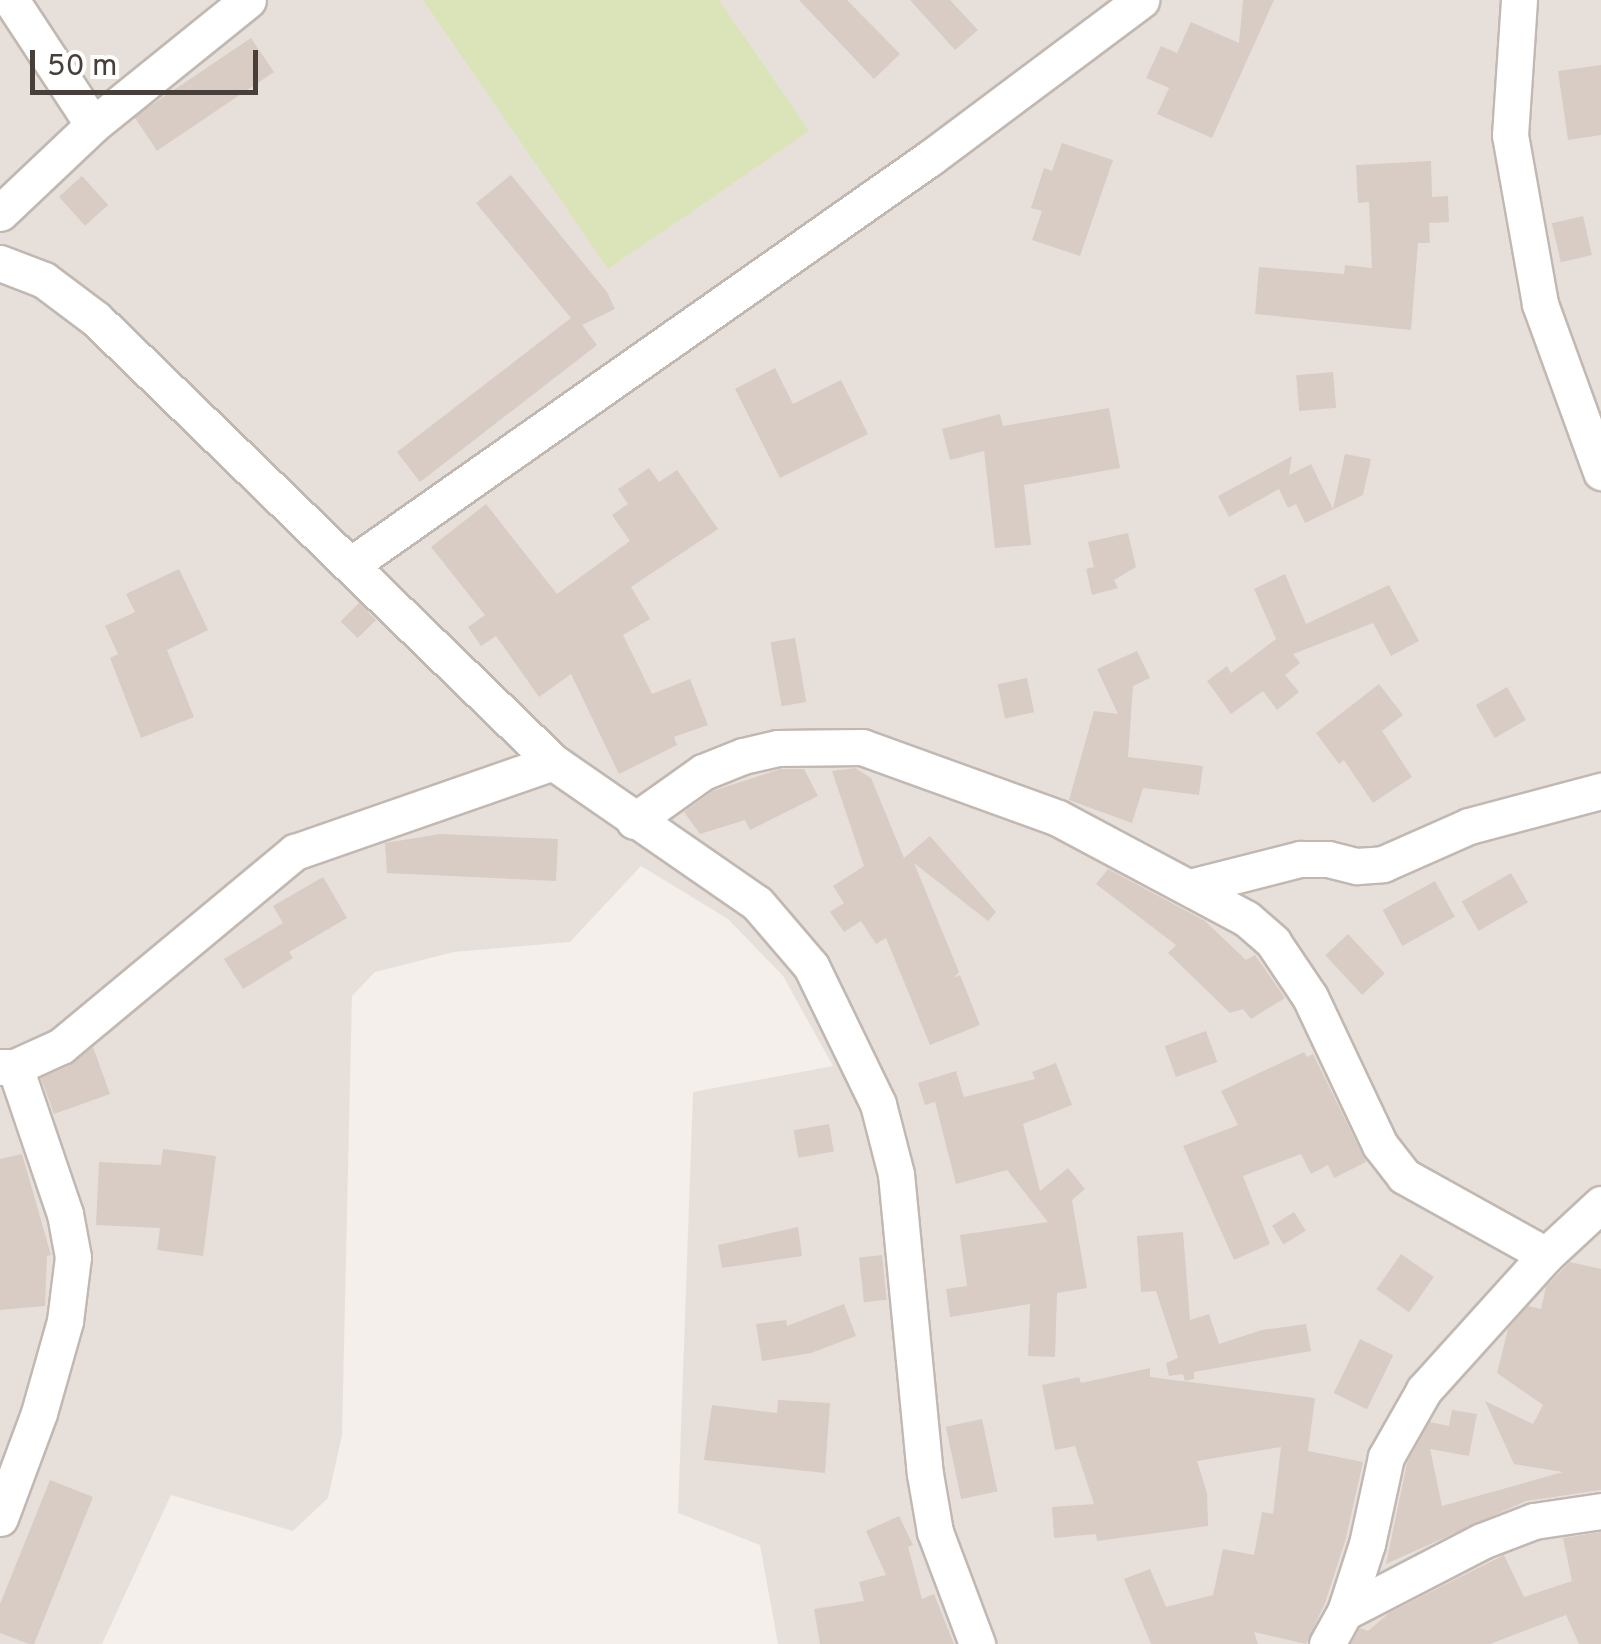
<!DOCTYPE html>
<html>
<head>
<meta charset="utf-8">
<style>
  body { margin:0 }
  #map { position:relative; width:1601px; height:1644px; overflow:hidden; background:#f4efeb; font-family:Overpass,sans-serif }
  div>[style] { position:absolute }
  [style*='--x'] { left:calc(var(--x)*1px); top:calc(var(--y)*1px); width:calc(var(--w)*1px); rotate:calc(var(--a)*1deg) }
  .residential>* { inset:0; background:#e7e0da }
  .green>* { inset:0; background:#dbe4b9 }
  .building>* { inset:0; background:#d8ccc5; transform-origin:0 0 }
  .roads { filter:drop-shadow(2px 0 #c2b8b2) drop-shadow(-2px 0 #c2b8b2) drop-shadow(0 2px #c2b8b2) drop-shadow(0 -2px #c2b8b2) }
  .minor>* { height:35px; margin:-17.5px; padding:0 17.5px; transform-origin:17.5px; border-radius:17.5px; background:#fff }
  span { translate:-50% -50%; white-space:nowrap; text-align:center; line-height:1.15; -webkit-text-stroke:8px #fff; paint-order:stroke }
  .scale { position:absolute; left:30px; top:50px; width:228px; height:45px; box-sizing:border-box; border:5px solid #483f3a; border-top:0; padding-left:12px; font-size:30px; line-height:35px; white-space:nowrap; color:#483f3a; -webkit-text-stroke:8px #fff; paint-order:stroke }
</style>
</head>
<body>
<div id="map">
  <div class="residential">
    <div style="clip-path:polygon(0 0,1601px 0,1601px 1644px,778px 1644px,760px 1545px,678px 1513px,693px 1092px,833px 1066px,783px 976px,728px 919px,641px 866px,570px 942px,454px 952px,375px 972px,352px 996px,342px 1435px,328px 1498px,293px 1531px,171px 1495px,102px 1644px,0 1644px)"></div>
  </div>
  <div class="green">
    <div style="clip-path:polygon(423px 0,719px 0,809px 131px,608px 269px)"></div>
  </div>
  <div class="building">
    <div style="clip-path:polygon(799px 0,847px 0,900px 54px,874px 79px)"></div>
    <div style="clip-path:polygon(910px 0,950px 0,978px 30px,955px 50px)"></div>
    <div style="clip-path:polygon(1243px 0,1274px 0,1212px 138px,1157px 114px,1169px 88px,1146px 78px,1161px 46px,1177px 53px,1191px 22px,1239px 43px)"></div>
    <div style="left:251px;top:38px;width:41px;height:141px;rotate:56deg"></div>
    <div style="clip-path:polygon(1601px 65px,1601px 135px,1568px 140px,1558px 71px)"></div>
    <div style="clip-path:polygon(1062px 143px,1113px 160px,1080px 256px,1032px 240px,1042px 211px,1031px 208px,1044px 168px,1052px 171px)"></div>
    <div style="clip-path:polygon(1431px 161px,1432px 197px,1448px 196px,1449px 222px,1429px 223px,1430px 243px,1418px 243px,1411px 330px,1255px 314px,1259px 267px,1344px 274px,1345px 265px,1372px 268px,1369px 202px,1358px 203px,1356px 165px)"></div>
    <div style="clip-path:polygon(511px 175px,607px 292px,615px 309px,582px 325px,597px 345px,420px 482px,397px 452px,571px 318px,476px 203px)"></div>
    <div style="left:82px;top:176px;width:39px;height:31px;rotate:48deg"></div>
    <div style="left:1583px;top:216px;width:40px;height:32px;rotate:77deg"></div>
    <div style="clip-path:polygon(775px 368px,793px 404px,841px 380px,868px 434px,780px 478px,735px 389px)"></div>
    <div style="left:1333px;top:372px;width:36px;height:37px;rotate:85deg"></div>
    <div style="clip-path:polygon(1109px 408px,1120px 468px,1024px 485px,1031px 545px,995px 548px,984px 451px,950px 460px,942px 429px,1000px 414px,1003px 426px)"></div>
    <div style="clip-path:polygon(1345px 454px,1371px 459px,1363px 495px,1305px 523px,1296px 504px,1288px 508px,1279px 489px,1229px 517px,1218px 496px,1292px 456px,1289px 475px,1311px 464px,1333px 509px)"></div>
    <div style="clip-path:polygon(649px 468px,659px 482px,677px 470px,718px 529px,631px 587px,650px 619px,623px 635px,652px 694px,690px 679px,708px 725px,674px 737px,677px 745px,619px 774px,571px 674px,539px 697px,496px 636px,481px 646px,468px 627px,485px 615px,431px 547px,486px 504px,557px 594px,630px 541px,612px 515px,628px 504px,618px 489px)"></div>
    <div style="clip-path:polygon(1128px 533px,1136px 567px,1114px 580px,1118px 588px,1092px 595px,1086px 569px,1094px 567px,1088px 542px)"></div>
    <div style="clip-path:polygon(179px 569px,208px 630px,167px 650px,194px 717px,141px 738px,110px 658px,118px 654px,105px 626px,135px 612px,126px 594px)"></div>
    <div style="clip-path:polygon(1285px 574px,1306px 624px,1389px 585px,1419px 641px,1391px 656px,1373px 623px,1293px 654px,1300px 663px,1285px 675px,1299px 692px,1277px 710px,1263px 691px,1231px 714px,1207px 681px,1227px 666px,1231px 673px,1276px 639px,1254px 589px)"></div>
    <div style="left:359px;top:603px;width:24px;height:26px;rotate:45deg"></div>
    <div style="left:795px;top:638px;width:65px;height:25px;rotate:80deg"></div>
    <div style="clip-path:polygon(1137px 651px,1150px 678px,1133px 686px,1128px 757px,1203px 766px,1199px 795px,1143px 788px,1132px 823px,1069px 800px,1094px 711px,1118px 714px,1097px 669px)"></div>
    <div style="left:1027px;top:678px;width:35px;height:30px;rotate:78deg"></div>
    <div style="clip-path:polygon(1379px 684px,1403px 715px,1382px 731px,1412px 777px,1373px 803px,1344px 760px,1339px 764px,1316px 733px)"></div>
    <div style="left:1507px;top:687px;width:38px;height:36px;rotate:60deg"></div>
    <div style="clip-path:polygon(855px 768px,871px 778px,904px 858px,930px 836px,996px 912px,988px 921px,914px 863px,959px 972px,954px 978px,960px 975px,980px 1025px,930px 1045px,886px 938px,876px 944px,861px 921px,844px 932px,830px 912px,844px 903px,833px 886px,864px 866px,832px 771px)"></div>
    <div style="clip-path:polygon(780px 769px,804px 769px,818px 796px,750px 830px,745px 820px,700px 834px,684px 812px,713px 791px)"></div>
    <div style="clip-path:polygon(440px 834px,558px 839px,556px 881px,387px 873px,385px 843px)"></div>
    <div style="clip-path:polygon(1108px 869px,1205px 921px,1246px 960px,1255px 955px,1285px 998px,1251px 1019px,1243px 1009px,1230px 1013px,1168px 953px,1176px 945px,1096px 884px)"></div>
    <div style="left:1511px;top:873px;width:34px;height:57px;rotate:60deg"></div>
    <div style="clip-path:polygon(323px 877px,347px 918px,289px 952px,293px 958px,243px 989px,224px 959px,283px 923px,273px 906px)"></div>
    <div style="left:1435px;top:881px;width:41px;height:60px;rotate:61deg"></div>
    <div style="left:1348px;top:934px;width:54px;height:31px;rotate:47deg"></div>
    <div style="left:1206px;top:1031px;width:33px;height:44px;rotate:70deg"></div>
    <div style="clip-path:polygon(93px 1047px,110px 1094px,54px 1114px,41px 1078px,70px 1065px)"></div>
    <div style="clip-path:polygon(1304px 1052px,1307px 1057px,1313px 1054px,1366px 1162px,1334px 1178px,1328px 1165px,1311px 1174px,1301px 1154px,1243px 1176px,1270px 1244px,1234px 1260px,1183px 1146px,1238px 1125px,1221px 1091px)"></div>
    <div style="clip-path:polygon(1056px 1063px,1072px 1105px,1023px 1124px,1040px 1191px,1068px 1168px,1085px 1189px,1072px 1200px,1087px 1288px,1057px 1293px,1055px 1357px,1028px 1356px,1030px 1304px,950px 1317px,946px 1289px,967px 1286px,960px 1235px,1048px 1222px,1007px 1170px,956px 1184px,935px 1102px,925px 1105px,918px 1083px,956px 1071px,964px 1097px,1035px 1079px,1032px 1072px)"></div>
    <div style="left:829px;top:1124px;width:28px;height:36px;rotate:80deg"></div>
    <div style="clip-path:polygon(163px 1149px,216px 1156px,203px 1256px,157px 1250px,160px 1228px,96px 1225px,99px 1162px,161px 1165px)"></div>
    <div style="clip-path:polygon(22px 1154px,51px 1255px,47px 1256px,45px 1306px,0 1310px,0 1159px)"></div>
    <div style="left:1294px;top:1212px;width:22px;height:26px;rotate:58deg"></div>
    <div style="clip-path:polygon(798px 1227px,802px 1256px,722px 1268px,718px 1245px)"></div>
    <div style="clip-path:polygon(1183px 1232px,1190px 1320px,1209px 1314px,1219px 1344px,1262px 1330px,1306px 1324px,1311px 1351px,1194px 1372px,1194px 1379px,1185px 1381px,1183px 1374px,1169px 1376px,1166px 1363px,1178px 1358px,1156px 1291px,1141px 1292px,1137px 1236px)"></div>
    <div style="left:1401px;top:1254px;width:40px;height:43px;rotate:35deg"></div>
    <div style="left:882px;top:1255px;width:45px;height:23px;rotate:84deg"></div>
    <div style="clip-path:polygon(1570px 1262px,1601px 1269px,1601px 1490px,1526px 1501px,1386px 1564px,1407px 1463px,1430px 1422px,1449px 1426px,1452px 1410px,1477px 1414px,1469px 1456px,1430px 1449px,1442px 1506px,1563px 1472px,1514px 1464px,1485px 1401px,1533px 1424px,1543px 1405px,1497px 1373px,1508px 1329px,1528px 1306px,1541px 1309px,1546px 1287px)"></div>
    <div style="clip-path:polygon(844px 1304px,856px 1336px,811px 1353px,762px 1361px,756px 1324px,786px 1320px,787px 1326px)"></div>
    <div style="left:1360px;top:1339px;width:37px;height:60px;rotate:26deg"></div>
    <div style="clip-path:polygon(1150px 1368px,1150px 1377px,1315px 1398px,1308px 1451px,1363px 1462px,1346px 1538px,1325px 1603px,1306px 1644px,1254px 1632px,1258px 1644px,1151px 1644px,1124px 1579px,1150px 1569px,1166px 1607px,1213px 1595px,1223px 1549px,1254px 1555px,1262px 1512px,1273px 1514px,1281px 1447px,1197px 1461px,1207px 1493px,1208px 1526px,1097px 1541px,1096px 1534px,1054px 1538px,1052px 1507px,1094px 1504px,1075px 1446px,1055px 1450px,1042px 1385px,1079px 1377px,1081px 1383px)"></div>
    <div style="clip-path:polygon(778px 1400px,830px 1403px,825px 1473px,704px 1460px,712px 1405px,777px 1413px)"></div>
    <div style="left:982px;top:1419px;width:74px;height:37px;rotate:78deg"></div>
    <div style="clip-path:polygon(50px 1480px,93px 1497px,34px 1644px,29px 1644px,0 1633px,0 1604px)"></div>
    <div style="clip-path:polygon(899px 1516px,913px 1545px,908px 1547px,922px 1599px,934px 1594px,954px 1644px,820px 1644px,814px 1609px,864px 1601px,859px 1582px,886px 1575px,866px 1531px)"></div>
    <div style="clip-path:polygon(1601px 1532px,1601px 1644px,1579px 1644px,1566px 1615px,1490px 1644px,1351px 1644px,1360px 1628px,1368px 1631px,1389px 1613px,1504px 1555px,1524px 1597px,1572px 1581px,1563px 1538px)"></div>
  </div>
  <div class="roads">
    <div class="minor">
      <div style="--x:11;--y:0;--w:149;--a:56.7"></div>
      <div style="--x:1519;--y:0;--w:135;--a:93.8"></div>
      <div style="--x:1510;--y:135;--w:172;--a:79.9"></div>
      <div style="--x:1540;--y:304;--w:179;--a:70"></div>
      <div style="--x:0;--y:213;--w:128;--a:-43.4"></div>
      <div style="--x:93;--y:125;--w:199;--a:-38.9"></div>
      <div style="--x:0;--y:263;--w:47;--a:21.1"></div>
      <div style="--x:44;--y:280;--w:65;--a:36.9"></div>
      <div style="--x:96;--y:319;--w:636;--a:44.11"></div>
      <div style="--x:553;--y:762;--w:248;--a:34.7"></div>
      <div style="--x:757;--y:903;--w:83;--a:49.4"></div>
      <div style="--x:811;--y:966;--w:153;--a:64.1"></div>
      <div style="--x:878;--y:1104;--w:72;--a:75.6"></div>
      <div style="--x:896;--y:1174;--w:301;--a:84.5"></div>
      <div style="--x:925;--y:1474;--w:59;--a:80.2"></div>
      <div style="--x:935;--y:1532;--w:120;--a:69.4"></div>
      <div style="--x:352;--y:564;--w:706;--a:-35.09"></div>
      <div style="--x:930;--y:158;--w:264;--a:-36.8"></div>
      <div style="--x:634;--y:821;--w:85;--a:-35.4"></div>
      <div style="--x:703;--y:772;--w:43;--a:-21.8"></div>
      <div style="--x:743;--y:756;--w:35;--a:-13"></div>
      <div style="--x:777;--y:748;--w:85;--a:-0.7"></div>
      <div style="--x:862;--y:747;--w:208;--a:19.9"></div>
      <div style="--x:1058;--y:818;--w:214;--a:28.1"></div>
      <div style="--x:1247;--y:919;--w:35;--a:41"></div>
      <div style="--x:1273;--y:942;--w:66;--a:56.1"></div>
      <div style="--x:1310;--y:997;--w:164;--a:64.7"></div>
      <div style="--x:1380;--y:1145;--w:39;--a:52"></div>
      <div style="--x:1404;--y:1176;--w:162;--a:29.1"></div>
      <div style="--x:1190;--y:887;--w:114;--a:-14.3"></div>
      <div style="--x:1300;--y:859;--w:28;--a:0"></div>
      <div style="--x:1328;--y:859;--w:30;--a:14"></div>
      <div style="--x:1357;--y:866;--w:26;--a:-4"></div>
      <div style="--x:1383;--y:864;--w:94;--a:-23.8"></div>
      <div style="--x:1469;--y:826;--w:137;--a:-14.9"></div>
      <div style="--x:0;--y:1067;--w:15;--a:0"></div>
      <div style="--x:15;--y:1067;--w:51;--a:-24.5"></div>
      <div style="--x:61;--y:1046;--w:304;--a:-39.7"></div>
      <div style="--x:295;--y:852;--w:273;--a:-19.2"></div>
      <div style="--x:0;--y:1518;--w:112;--a:-69.6"></div>
      <div style="--x:39;--y:1413;--w:96;--a:-74.2"></div>
      <div style="--x:65;--y:1321;--w:64;--a:-82.9"></div>
      <div style="--x:73;--y:1257;--w:44;--a:-100.5"></div>
      <div style="--x:65;--y:1214;--w:155;--a:-108.8"></div>
      <div style="--x:1345;--y:1612;--w:154;--a:-27.4"></div>
      <div style="--x:1482;--y:1541;--w:56;--a:-21"></div>
      <div style="--x:1534;--y:1521;--w:68;--a:-8.5"></div>
      <div style="--x:1327;--y:1644;--w:37;--a:-61"></div>
      <div style="--x:1345;--y:1612;--w:71;--a:-72.1"></div>
      <div style="--x:1367;--y:1544;--w:89;--a:-77.7"></div>
      <div style="--x:1386;--y:1457;--w:77;--a:-60.4"></div>
      <div style="--x:1424;--y:1390;--w:182;--a:-47.9"></div>
      <div style="--x:1546;--y:1255;--w:75;--a:-42.8"></div>
    </div>
  </div>
  <div class="scale">50 m</div>
</div>
</body>
</html>
